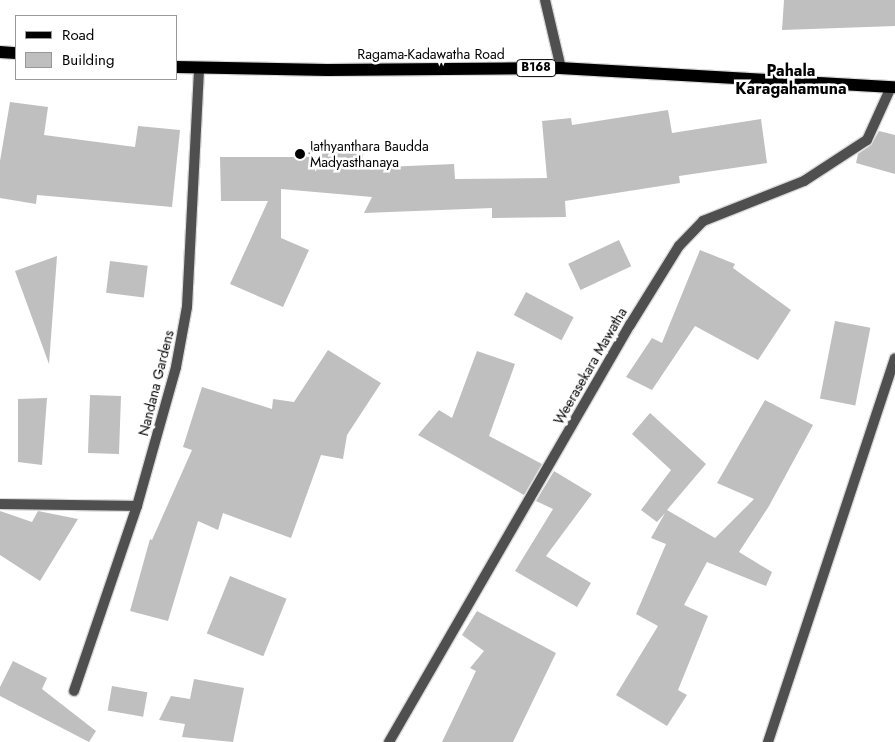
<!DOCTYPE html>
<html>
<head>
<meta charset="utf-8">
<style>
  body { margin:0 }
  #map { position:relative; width:895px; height:742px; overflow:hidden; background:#fff; font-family:Jost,sans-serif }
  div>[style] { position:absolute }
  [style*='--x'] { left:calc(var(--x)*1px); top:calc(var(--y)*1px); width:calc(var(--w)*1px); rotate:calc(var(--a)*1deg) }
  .building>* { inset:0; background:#bfbfbf; transform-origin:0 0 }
  .roads { filter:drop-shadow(1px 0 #dbdbdb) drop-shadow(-1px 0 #dbdbdb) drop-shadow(0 1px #dbdbdb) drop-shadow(0 -1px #dbdbdb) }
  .street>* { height:10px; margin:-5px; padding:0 5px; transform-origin:5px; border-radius:5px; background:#4f4f4f }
  .primary>* { height:12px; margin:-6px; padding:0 6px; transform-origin:6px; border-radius:6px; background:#000 }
  .dots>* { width:14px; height:14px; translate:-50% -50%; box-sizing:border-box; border:2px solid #fff; border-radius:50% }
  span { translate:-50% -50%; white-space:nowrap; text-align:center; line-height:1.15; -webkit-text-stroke:5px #fff; paint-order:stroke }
  .shield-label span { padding:1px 4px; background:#fff; border:1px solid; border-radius:4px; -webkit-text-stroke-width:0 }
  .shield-label { font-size:12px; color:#000; font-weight:700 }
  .street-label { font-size:14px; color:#000 }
  .poi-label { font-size:14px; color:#000 }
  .left { translate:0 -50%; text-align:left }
  .quarter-label { font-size:16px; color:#000; font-weight:700 }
  .legend { position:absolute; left:15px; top:15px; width:162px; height:65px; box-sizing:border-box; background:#fff; border:1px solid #999; margin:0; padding:6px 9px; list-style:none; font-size:15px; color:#000 }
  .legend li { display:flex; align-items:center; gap:10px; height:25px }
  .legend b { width:25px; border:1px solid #999 }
</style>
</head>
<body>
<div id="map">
  <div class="building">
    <div style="clip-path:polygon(784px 0,895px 0,895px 26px,782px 30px)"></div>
    <div style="clip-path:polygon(10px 102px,48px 107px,44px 135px,135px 147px,138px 126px,180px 130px,172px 207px,37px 195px,36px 204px,0 198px,0 161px)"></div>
    <div style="clip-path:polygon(668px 110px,672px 133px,761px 119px,767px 163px,679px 176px,680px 183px,565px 201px,566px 217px,492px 218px,492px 208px,364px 213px,372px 197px,281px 189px,281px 238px,309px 250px,283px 307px,230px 284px,268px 201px,221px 201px,220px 157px,321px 157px,322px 141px,364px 145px,362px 168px,454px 164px,455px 179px,547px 178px,542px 121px,571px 118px,572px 125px)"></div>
    <div style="clip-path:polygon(879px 131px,895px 135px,895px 174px,856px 163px,858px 154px,871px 145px)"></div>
    <div style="left:619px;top:240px;width:29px;height:56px;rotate:65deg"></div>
    <div style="clip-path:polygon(700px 250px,735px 264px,733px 268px,791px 310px,758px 360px,695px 326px,652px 390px,626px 377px,652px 338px,662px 343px)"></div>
    <div style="clip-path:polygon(57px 256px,49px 364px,15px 271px)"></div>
    <div style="left:110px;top:261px;width:38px;height:32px;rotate:7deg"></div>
    <div style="left:526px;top:292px;width:54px;height:26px;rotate:28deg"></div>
    <div style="left:835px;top:321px;width:36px;height:79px;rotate:11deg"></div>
    <div style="clip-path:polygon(328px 350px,381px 383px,347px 435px,343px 459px,321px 455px,291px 538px,223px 513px,218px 530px,198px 521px,168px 621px,130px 611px,150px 539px,152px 540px,192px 450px,183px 447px,202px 387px,272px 409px,273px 399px,294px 402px)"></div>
    <div style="clip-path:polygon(477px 351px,515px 364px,489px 436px,542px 464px,524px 495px,418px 435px,439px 410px,452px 418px)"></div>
    <div style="left:121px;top:396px;width:58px;height:31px;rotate:92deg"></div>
    <div style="clip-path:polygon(47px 398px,42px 465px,18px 462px,18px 399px)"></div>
    <div style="clip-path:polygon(765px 400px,813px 425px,769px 506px,739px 552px,772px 572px,766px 586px,707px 562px,684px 605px,708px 616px,678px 690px,687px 695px,667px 726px,616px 695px,658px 626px,636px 614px,666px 544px,651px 538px,665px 513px,657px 522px,641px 510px,671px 470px,632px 434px,650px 413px,706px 464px,667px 510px,715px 538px,754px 499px,717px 483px)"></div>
    <div style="clip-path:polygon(554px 471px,592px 494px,546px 556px,591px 583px,577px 607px,515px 571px,553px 509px,536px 501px)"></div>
    <div style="clip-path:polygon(0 511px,32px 522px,38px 511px,78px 519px,40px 581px,0 555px)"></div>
    <div style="left:230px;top:576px;width:61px;height:62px;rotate:22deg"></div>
    <div style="clip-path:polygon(477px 611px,556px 653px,513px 742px,442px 742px,476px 671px,470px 668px,484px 651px,462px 635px)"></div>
    <div style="clip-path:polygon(13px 661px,47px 678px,42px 689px,96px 731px,89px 742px,0 696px,0 687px)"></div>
    <div style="clip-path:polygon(194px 679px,244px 688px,233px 742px,182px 737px,185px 724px,159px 720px,171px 696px,190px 699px)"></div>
    <div style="left:112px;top:686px;width:36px;height:25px;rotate:10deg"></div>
  </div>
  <div class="roads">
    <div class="street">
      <div style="--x:545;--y:0;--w:70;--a:76.8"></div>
      <div style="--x:0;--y:504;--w:137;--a:0.8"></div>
      <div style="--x:74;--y:691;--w:195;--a:-71.2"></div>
      <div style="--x:137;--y:506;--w:144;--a:-74.3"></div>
      <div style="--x:176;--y:367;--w:61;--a:-79.6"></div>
      <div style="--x:187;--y:307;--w:238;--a:-87.1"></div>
      <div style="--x:389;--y:742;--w:482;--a:-60"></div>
      <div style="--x:630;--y:325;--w:93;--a:-58.2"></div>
      <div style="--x:679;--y:246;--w:35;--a:-46"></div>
      <div style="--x:703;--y:221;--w:109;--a:-21.6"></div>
      <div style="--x:804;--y:181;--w:75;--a:-33.1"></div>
      <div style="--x:867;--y:140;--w:58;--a:-65.6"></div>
      <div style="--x:768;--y:742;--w:404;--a:-71.7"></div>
    </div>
    <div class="primary">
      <div style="--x:0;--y:52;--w:16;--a:4"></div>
      <div style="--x:176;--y:67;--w:151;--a:1.1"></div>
      <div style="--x:327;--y:70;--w:234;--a:-0.5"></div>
      <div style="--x:561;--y:68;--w:335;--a:3.3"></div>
    </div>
  </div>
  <div class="dots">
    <div style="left:300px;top:154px;background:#000"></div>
  </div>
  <div class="shield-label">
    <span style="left:536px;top:68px">B168</span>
  </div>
  <div class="street-label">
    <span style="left:431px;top:54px">Ragama-Kadawatha Road</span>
    <span style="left:590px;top:366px;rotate:-60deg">Weerasekara Mawatha</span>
    <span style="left:156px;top:383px;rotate:-76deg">Nandana Gardens</span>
  </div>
  <div class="poi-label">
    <span class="left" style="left:310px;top:154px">Jathyanthara Baudda<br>Madyasthanaya</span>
  </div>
  <div class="quarter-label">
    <span style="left:791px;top:80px">Pahala<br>Karagahamuna</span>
  </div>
  <ul class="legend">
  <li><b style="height:6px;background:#000"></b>Road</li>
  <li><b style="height:14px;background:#bfbfbf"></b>Building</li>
  </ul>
</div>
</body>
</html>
